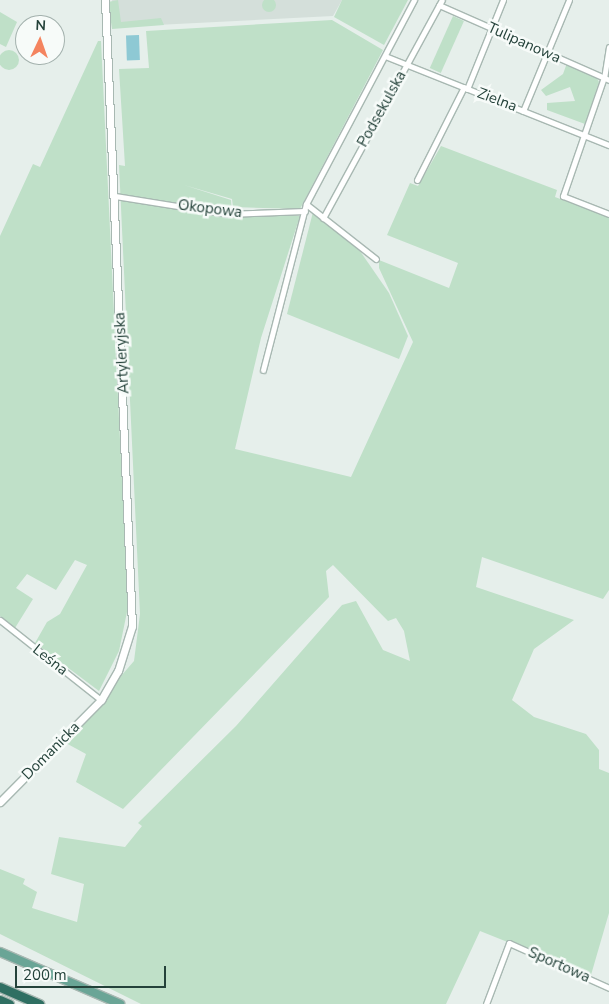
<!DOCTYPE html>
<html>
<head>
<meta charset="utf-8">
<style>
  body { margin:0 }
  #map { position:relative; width:609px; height:1004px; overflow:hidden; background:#e6efeb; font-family:"Nunito Sans",sans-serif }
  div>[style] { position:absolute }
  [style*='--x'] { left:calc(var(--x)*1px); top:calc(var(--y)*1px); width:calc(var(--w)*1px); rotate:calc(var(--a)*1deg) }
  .built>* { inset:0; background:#d4dfda }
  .green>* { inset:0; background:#bfe0c8; transform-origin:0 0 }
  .round { border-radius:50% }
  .water>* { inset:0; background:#8ec9d4; transform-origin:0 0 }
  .roads { filter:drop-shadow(1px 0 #a8b8b2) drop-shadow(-1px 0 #a8b8b2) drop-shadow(0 1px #a8b8b2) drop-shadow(0 -1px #a8b8b2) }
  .street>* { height:5px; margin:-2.5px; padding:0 2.5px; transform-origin:2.5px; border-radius:2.5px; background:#fff }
  .secondary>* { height:7px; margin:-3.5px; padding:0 3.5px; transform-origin:3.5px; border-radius:3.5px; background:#fff }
  .primary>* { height:8px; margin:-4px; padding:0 4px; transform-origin:4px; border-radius:4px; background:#6aa596 }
  .highway>* { height:9px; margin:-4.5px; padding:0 4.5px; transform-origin:4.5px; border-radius:4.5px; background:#2f6f62 }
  span { translate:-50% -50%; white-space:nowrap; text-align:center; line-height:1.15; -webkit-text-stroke:5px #f7fbf9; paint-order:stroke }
  .street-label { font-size:15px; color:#24423a }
  .north { position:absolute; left:15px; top:15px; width:50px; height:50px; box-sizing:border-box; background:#f7fbf9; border:1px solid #a3b1ad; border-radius:50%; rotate:3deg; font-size:14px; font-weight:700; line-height:20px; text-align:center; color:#24423a }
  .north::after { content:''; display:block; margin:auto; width:18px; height:22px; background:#f4845f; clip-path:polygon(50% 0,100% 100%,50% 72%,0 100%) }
  .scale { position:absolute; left:15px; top:966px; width:151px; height:22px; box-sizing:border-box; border:2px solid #24423a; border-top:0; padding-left:6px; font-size:15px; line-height:18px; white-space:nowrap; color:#24423a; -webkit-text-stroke:4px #f7fbf9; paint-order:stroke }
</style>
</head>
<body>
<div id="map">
  <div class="built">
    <div style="clip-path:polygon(112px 0,342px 0,333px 16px,117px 27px)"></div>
  </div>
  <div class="green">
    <div class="round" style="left:262px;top:-2px;width:14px;height:14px"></div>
    <div style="clip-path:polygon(118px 0,121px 22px,161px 18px,164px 25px,112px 29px,108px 2px)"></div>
    <div style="clip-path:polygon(342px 0,408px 0,384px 45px,334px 17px)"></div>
    <div style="clip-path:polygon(0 12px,17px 22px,6px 47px,0 44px)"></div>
    <div style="left:453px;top:16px;width:12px;height:57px;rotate:24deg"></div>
    <div style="clip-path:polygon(332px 20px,383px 50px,300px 209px,233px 207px,232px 199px,184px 185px,231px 200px,232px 216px,300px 216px,261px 338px,235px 449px,351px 477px,413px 342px,379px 268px,379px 260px,449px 288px,458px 263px,387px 235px,410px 183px,418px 186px,441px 146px,557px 190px,555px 197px,609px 217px,609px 590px,603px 599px,482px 557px,476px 587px,574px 620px,534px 649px,512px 700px,534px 717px,586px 734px,599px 750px,599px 769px,609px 773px,609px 913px,591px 975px,480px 931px,446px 1004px,141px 1004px,0 934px,0 869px,25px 879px,23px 884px,37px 892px,32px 908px,77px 922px,84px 884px,51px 874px,59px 837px,125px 847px,142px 826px,138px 823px,236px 726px,342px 605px,356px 601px,383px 650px,410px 661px,404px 631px,396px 618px,388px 621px,333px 565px,326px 571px,329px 597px,123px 809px,76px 782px,86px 754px,64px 742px,134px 661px,140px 614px,119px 165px,125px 166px,119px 69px,149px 68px,146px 31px)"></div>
    <div style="clip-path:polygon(98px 41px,101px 41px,128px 607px,119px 651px,99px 691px,35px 643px,47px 622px,60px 614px,87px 565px,75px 560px,56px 590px,27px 574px,16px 588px,33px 599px,15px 628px,0 616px,0 236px,33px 164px,40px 167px)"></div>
    <div class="round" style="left:-1px;top:50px;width:20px;height:20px"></div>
    <div style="clip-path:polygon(567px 63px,596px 76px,599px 82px,585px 124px,547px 110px,547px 103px,575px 101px,570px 87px,546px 96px,541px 90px,563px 74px)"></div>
    <div style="clip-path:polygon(313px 212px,360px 251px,389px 293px,408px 336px,399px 359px,287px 314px)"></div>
  </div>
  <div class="water">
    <div style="left:139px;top:35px;width:25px;height:13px;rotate:88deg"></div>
  </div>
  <div class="roads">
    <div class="street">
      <div style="--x:439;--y:5;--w:186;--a:23.8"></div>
      <div style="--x:609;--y:47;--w:30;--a:99"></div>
      <div style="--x:604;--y:77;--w:126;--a:109"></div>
      <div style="--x:563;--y:196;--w:49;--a:21.4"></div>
      <div style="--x:385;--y:56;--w:241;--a:21.7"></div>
      <div style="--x:467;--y:89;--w:96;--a:-68"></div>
      <div style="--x:523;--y:111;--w:120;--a:-67.5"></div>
      <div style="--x:417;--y:180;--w:104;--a:-63.2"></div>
      <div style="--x:115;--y:196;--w:113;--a:9.1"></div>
      <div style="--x:227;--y:214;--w:78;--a:-2.2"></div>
      <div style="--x:306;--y:204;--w:89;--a:38.2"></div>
      <div style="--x:323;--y:218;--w:248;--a:-61.4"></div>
      <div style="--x:263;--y:370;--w:171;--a:-75.5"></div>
      <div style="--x:306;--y:204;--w:231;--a:-62.1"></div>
      <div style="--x:0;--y:620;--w:129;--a:38.4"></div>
      <div style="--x:486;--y:1004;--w:65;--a:-69.3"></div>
      <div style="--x:509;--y:943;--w:110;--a:24.2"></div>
    </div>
    <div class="secondary">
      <div style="--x:0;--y:802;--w:144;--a:-45.3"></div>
      <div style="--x:101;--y:700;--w:34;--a:-60"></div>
      <div style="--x:118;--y:671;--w:47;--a:-72.7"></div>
      <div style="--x:132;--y:626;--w:627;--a:-92.47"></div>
    </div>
    <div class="primary">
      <div style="--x:0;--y:952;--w:131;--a:23.4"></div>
    </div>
    <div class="highway">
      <div style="--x:0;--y:987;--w:43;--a:23.6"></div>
      <div style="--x:0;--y:1000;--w:10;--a:24"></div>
    </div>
  </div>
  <div class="street-label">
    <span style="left:524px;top:43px;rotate:24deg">Tulipanowa</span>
    <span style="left:497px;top:100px;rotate:21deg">Zielna</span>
    <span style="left:382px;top:109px;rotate:-61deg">Podsekulska</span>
    <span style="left:210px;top:209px;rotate:7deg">Okopowa</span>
    <span style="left:122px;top:353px;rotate:-93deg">Artyleryjska</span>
    <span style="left:50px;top:660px;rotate:38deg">Leśna</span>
    <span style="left:51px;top:751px;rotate:-45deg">Domanicka</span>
    <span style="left:559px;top:965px;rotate:24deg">Sportowa</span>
  </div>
  <div class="north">N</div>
  <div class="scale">200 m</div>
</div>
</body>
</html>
